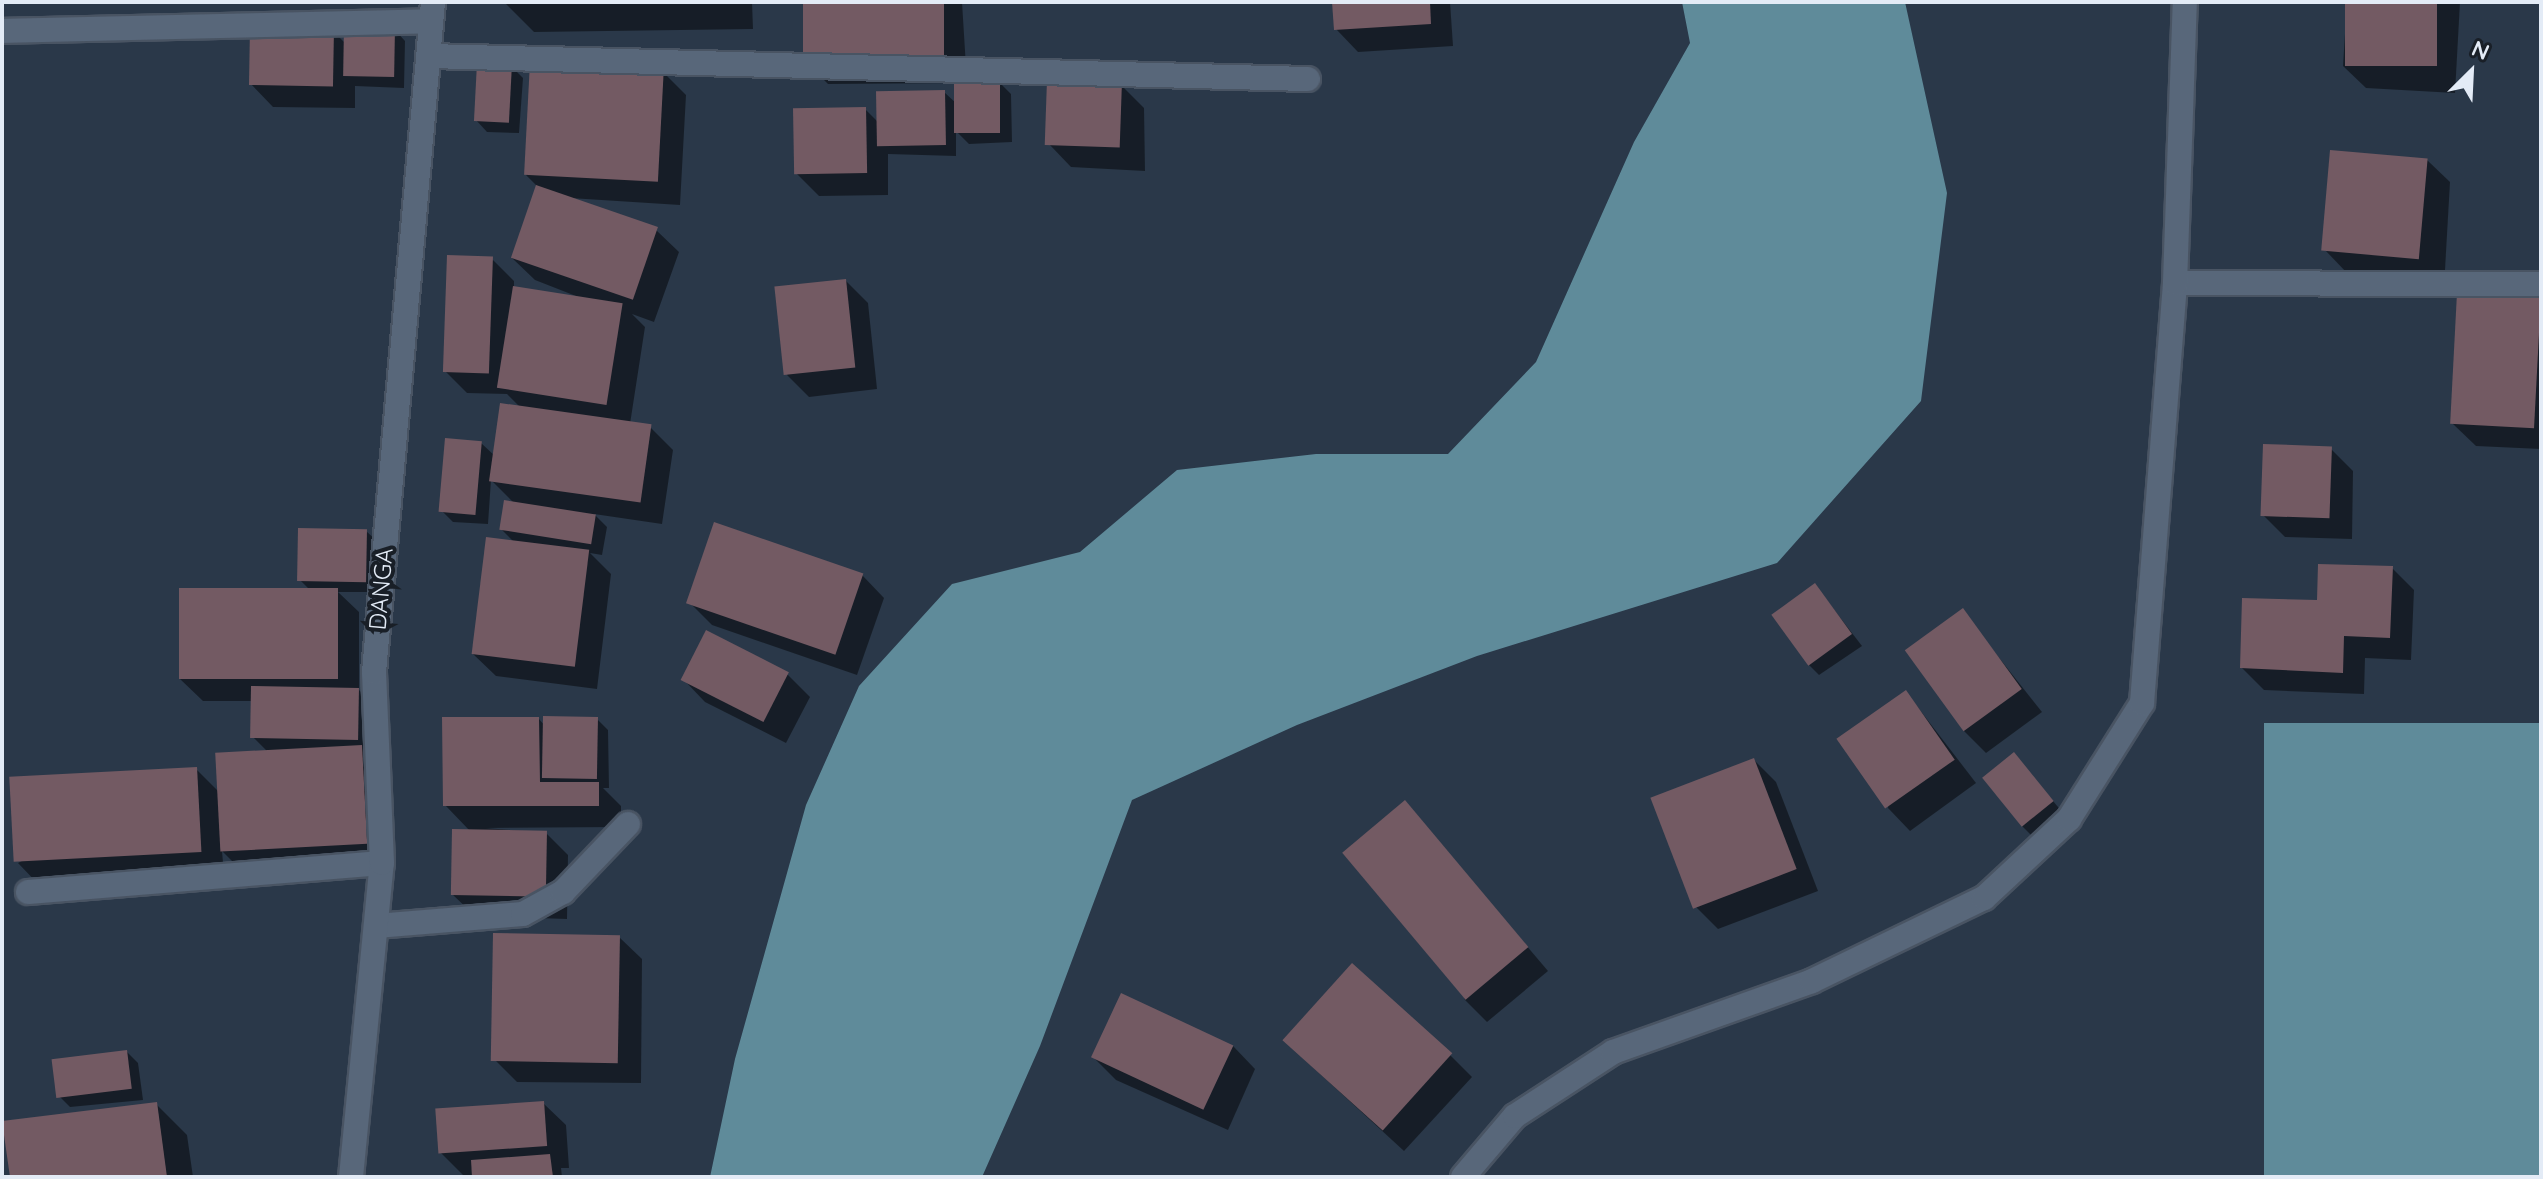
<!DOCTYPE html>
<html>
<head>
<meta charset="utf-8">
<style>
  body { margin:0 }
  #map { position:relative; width:2543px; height:1179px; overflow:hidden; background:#2a3849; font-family:Quicksand,sans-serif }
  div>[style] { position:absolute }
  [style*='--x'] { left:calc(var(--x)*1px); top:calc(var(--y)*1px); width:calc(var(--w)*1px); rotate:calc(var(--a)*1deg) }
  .water>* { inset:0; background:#5f8b9a; transform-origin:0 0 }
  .shadow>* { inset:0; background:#0007 }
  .building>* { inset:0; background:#735a63; transform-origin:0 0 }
  .roads { filter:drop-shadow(2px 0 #495463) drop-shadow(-2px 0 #495463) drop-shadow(0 2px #495463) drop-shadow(0 -2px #495463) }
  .street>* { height:24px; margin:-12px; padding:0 12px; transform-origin:12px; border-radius:12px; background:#58677a }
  span { translate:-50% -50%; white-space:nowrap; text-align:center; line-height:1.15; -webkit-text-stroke:8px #191f27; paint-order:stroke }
  .street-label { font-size:24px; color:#e3ebf6 }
  .frame { position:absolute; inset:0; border:4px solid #e3ebf6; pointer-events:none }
  .north { position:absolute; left:2431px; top:32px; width:80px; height:80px; -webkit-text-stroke:6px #191f27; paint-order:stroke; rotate:24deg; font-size:22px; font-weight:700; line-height:32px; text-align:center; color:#e3ebf6 }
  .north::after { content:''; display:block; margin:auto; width:28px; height:36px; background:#e3ebf6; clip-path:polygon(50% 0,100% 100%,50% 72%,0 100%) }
</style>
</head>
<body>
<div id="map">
  <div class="water">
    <div style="clip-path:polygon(1682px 2px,1905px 2px,1947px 193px,1921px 401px,1777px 563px,1477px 656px,1297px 725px,1132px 800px,1040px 1046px,982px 1177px,710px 1177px,735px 1059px,806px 805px,859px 686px,952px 584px,1080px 552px,1177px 470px,1316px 454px,1448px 454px,1536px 362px,1634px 142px,1690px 43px)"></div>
    <div style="left:2541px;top:723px;width:454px;height:277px;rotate:90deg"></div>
  </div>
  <div class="shadow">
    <div style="clip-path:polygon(504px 2px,752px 2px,753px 29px,534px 32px)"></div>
    <div style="clip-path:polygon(805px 2px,962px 2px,967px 83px,1000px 83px,1011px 94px,1012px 142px,969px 144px,956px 131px,956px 156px,888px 154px,888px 195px,819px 196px,796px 173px,865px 109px,879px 123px,944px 92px,957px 104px,957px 83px,828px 84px,806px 62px)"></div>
    <div style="clip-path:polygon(1334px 2px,1450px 2px,1453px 46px,1358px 52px,1336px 29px)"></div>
    <div style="clip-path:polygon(2347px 2px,2460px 2px,2455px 93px,2366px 88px,2343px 66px)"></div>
    <div style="clip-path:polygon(394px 29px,405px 41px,404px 88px,355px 86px,355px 108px,273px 107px,251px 84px,333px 31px,346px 44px)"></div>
    <div style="clip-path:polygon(512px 67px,523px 78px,519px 133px,487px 132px,476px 120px)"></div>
    <div style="clip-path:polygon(663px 72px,686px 95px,680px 205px,570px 198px,656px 230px,679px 252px,654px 322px,632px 314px,645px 327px,630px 424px,650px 427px,673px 450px,662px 524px,594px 514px,607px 527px,602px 555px,590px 553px,611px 574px,597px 689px,496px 676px,473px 654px,514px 542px,502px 530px,515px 504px,491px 480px,488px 524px,453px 522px,442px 511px,481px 443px,495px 456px,521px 408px,507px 394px,467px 393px,445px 371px,492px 259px,514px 281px,514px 288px,581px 298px,535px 280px,512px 258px,538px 187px,526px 175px)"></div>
    <div style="clip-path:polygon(1121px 85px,1144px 108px,1145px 171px,1071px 167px,1049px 144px)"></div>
    <div style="clip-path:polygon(2427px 160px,2450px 182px,2445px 270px,2347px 273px,2325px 250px)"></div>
    <div style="clip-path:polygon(846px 281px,868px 303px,877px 389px,809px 397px,787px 375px)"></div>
    <div style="clip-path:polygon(2541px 299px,2541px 449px,2476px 446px,2453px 424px)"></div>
    <div style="clip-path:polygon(2331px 449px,2353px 471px,2352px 539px,2285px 537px,2263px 515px)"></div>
    <div style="clip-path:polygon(366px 531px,378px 542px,378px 592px,338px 592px,359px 612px,359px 690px,381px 712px,389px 866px,244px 873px,222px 851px,224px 874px,40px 886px,18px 863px,196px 769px,219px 792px,268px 752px,253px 737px,253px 701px,203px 701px,180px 679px,310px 590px,300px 580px)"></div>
    <div style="clip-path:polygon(2392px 568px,2414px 590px,2411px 660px,2365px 658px,2364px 694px,2264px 690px,2242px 668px,2319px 602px)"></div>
    <div style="clip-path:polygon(862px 575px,884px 598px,857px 675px,712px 625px,690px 603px)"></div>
    <div style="clip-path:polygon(1815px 585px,1862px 646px,1819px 675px,1808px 664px)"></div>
    <div style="clip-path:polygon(1962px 611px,2042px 712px,1986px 753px,1964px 731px,1907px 650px)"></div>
    <div style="clip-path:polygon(788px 675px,810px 697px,786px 743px,705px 702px,683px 679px)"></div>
    <div style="clip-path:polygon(1906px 692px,1976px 783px,1910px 831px,1888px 808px)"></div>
    <div style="clip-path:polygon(539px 719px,545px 726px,597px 719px,608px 730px,609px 788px,603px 788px,621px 806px,621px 827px,486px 828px,546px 833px,568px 855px,567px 919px,475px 916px,452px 894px,470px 831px,445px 805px)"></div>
    <div style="clip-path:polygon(2014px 754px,2063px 813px,2032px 836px,2021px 825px)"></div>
    <div style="clip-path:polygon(1754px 760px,1776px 782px,1818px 891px,1718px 929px,1696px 907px)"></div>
    <div style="clip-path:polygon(1405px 803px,1548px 971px,1487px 1022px,1465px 1000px)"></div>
    <div style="clip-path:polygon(619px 937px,642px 959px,641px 1083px,517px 1082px,495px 1060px)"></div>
    <div style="clip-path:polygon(1233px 1046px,1255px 1069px,1228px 1130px,1116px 1080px,1094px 1058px)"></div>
    <div style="clip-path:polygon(127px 1052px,138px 1063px,143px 1100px,70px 1107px,58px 1095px)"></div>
    <div style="clip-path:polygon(1450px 1055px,1472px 1077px,1404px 1151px,1306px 1061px)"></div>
    <div style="clip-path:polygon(543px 1103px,566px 1125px,569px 1168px,561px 1168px,562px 1177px,463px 1175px,441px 1153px)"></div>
    <div style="clip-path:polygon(156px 1104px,187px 1135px,193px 1177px,12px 1177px)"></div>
  </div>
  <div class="building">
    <div style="left:803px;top:2px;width:141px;height:60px"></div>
    <div style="clip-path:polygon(1332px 2px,1430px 2px,1431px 24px,1334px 30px)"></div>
    <div style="left:2345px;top:2px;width:92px;height:64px"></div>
    <div style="left:344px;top:26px;width:51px;height:50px;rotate:1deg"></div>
    <div style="left:250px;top:27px;width:84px;height:58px;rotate:1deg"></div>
    <div style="left:530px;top:62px;width:134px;height:113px;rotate:3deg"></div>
    <div style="left:477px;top:63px;width:35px;height:58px;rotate:3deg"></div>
    <div style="left:1047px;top:80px;width:75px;height:65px;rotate:2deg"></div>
    <div style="left:954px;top:81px;width:46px;height:52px"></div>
    <div style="left:945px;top:90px;width:55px;height:69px;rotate:89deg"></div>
    <div style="left:866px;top:107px;width:66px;height:73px;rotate:89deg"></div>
    <div style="left:2330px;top:150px;width:98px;height:101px;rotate:5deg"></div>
    <div style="left:536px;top:185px;width:129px;height:77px;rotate:19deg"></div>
    <div style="left:447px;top:255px;width:46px;height:117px;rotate:2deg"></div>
    <div style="left:846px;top:279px;width:89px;height:72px;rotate:84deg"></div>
    <div style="left:513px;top:286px;width:111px;height:103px;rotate:9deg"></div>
    <div style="left:2457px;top:293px;width:84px;height:131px;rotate:3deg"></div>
    <div style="left:500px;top:403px;width:153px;height:79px;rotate:8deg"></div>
    <div style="left:445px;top:438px;width:37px;height:74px;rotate:5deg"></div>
    <div style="left:2263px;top:444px;width:69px;height:72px;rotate:2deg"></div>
    <div style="left:504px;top:500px;width:93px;height:30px;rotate:9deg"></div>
    <div style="left:714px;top:522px;width:158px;height:86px;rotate:19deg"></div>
    <div style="left:298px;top:528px;width:69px;height:53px;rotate:1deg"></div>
    <div style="left:486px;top:537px;width:104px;height:118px;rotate:7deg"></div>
    <div style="clip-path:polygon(2318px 564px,2393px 566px,2390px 638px,2344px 636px,2343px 673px,2240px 668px,2242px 598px,2317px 600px)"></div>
    <div style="left:1815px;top:583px;width:63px;height:54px;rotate:54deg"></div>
    <div style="left:179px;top:588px;width:159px;height:91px"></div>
    <div style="left:1963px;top:608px;width:100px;height:72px;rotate:54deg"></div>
    <div style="left:706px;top:630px;width:93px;height:56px;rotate:27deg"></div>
    <div style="left:251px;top:686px;width:108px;height:52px;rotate:1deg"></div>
    <div style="left:1906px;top:690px;width:85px;height:85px;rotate:55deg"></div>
    <div style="left:543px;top:716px;width:55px;height:62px;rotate:1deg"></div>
    <div style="clip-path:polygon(442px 717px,539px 717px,540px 782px,599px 782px,599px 806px,443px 806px)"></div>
    <div style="left:362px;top:745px;width:99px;height:147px;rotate:87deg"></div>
    <div style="left:2014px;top:752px;width:63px;height:41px;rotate:51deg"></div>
    <div style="left:1754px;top:758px;width:119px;height:111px;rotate:69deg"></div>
    <div style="left:197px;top:767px;width:85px;height:188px;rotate:87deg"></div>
    <div style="left:1405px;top:800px;width:192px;height:82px;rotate:50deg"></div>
    <div style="left:452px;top:829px;width:95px;height:66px;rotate:1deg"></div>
    <div style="left:493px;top:933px;width:127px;height:128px;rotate:1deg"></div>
    <div style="left:1352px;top:963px;width:135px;height:104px;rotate:42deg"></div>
    <div style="left:1121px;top:993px;width:124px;height:71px;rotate:25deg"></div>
    <div style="left:127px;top:1050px;width:39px;height:76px;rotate:83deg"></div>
    <div style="left:544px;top:1101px;width:45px;height:109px;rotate:86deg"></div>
    <div style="clip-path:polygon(157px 1102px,167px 1177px,10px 1177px,2px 1121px)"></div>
    <div style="clip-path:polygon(550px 1154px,553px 1177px,472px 1177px,471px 1160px)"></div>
  </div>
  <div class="roads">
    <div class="street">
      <div style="--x:2;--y:31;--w:429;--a:-1.3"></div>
      <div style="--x:429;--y:56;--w:879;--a:1.5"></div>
      <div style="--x:2175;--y:283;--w:366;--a:0.2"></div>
      <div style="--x:28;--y:892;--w:355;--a:-4.7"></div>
      <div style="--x:376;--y:926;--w:147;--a:-4.7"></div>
      <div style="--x:523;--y:914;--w:46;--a:-28.8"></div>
      <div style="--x:563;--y:892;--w:94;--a:-46.3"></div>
      <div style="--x:351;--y:1177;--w:316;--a:-84.4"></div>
      <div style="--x:382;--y:863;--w:191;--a:-92.4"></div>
      <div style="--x:374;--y:672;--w:673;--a:-84.97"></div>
      <div style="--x:1463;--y:1177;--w:80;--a:-49.6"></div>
      <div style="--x:1515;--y:1116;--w:117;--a:-33.1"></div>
      <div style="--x:1613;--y:1052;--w:211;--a:-19.6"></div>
      <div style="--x:1812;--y:981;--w:191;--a:-25.8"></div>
      <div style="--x:1984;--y:898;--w:116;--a:-42.9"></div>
      <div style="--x:2069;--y:819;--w:137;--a:-57.8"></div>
      <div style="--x:2142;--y:703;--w:421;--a:-85.5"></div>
      <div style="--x:2175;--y:283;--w:281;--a:-88"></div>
    </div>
  </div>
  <div class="street-label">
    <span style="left:381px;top:589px;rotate:-85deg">DANGA</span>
  </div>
  <div class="frame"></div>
  <div class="north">N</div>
</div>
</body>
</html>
